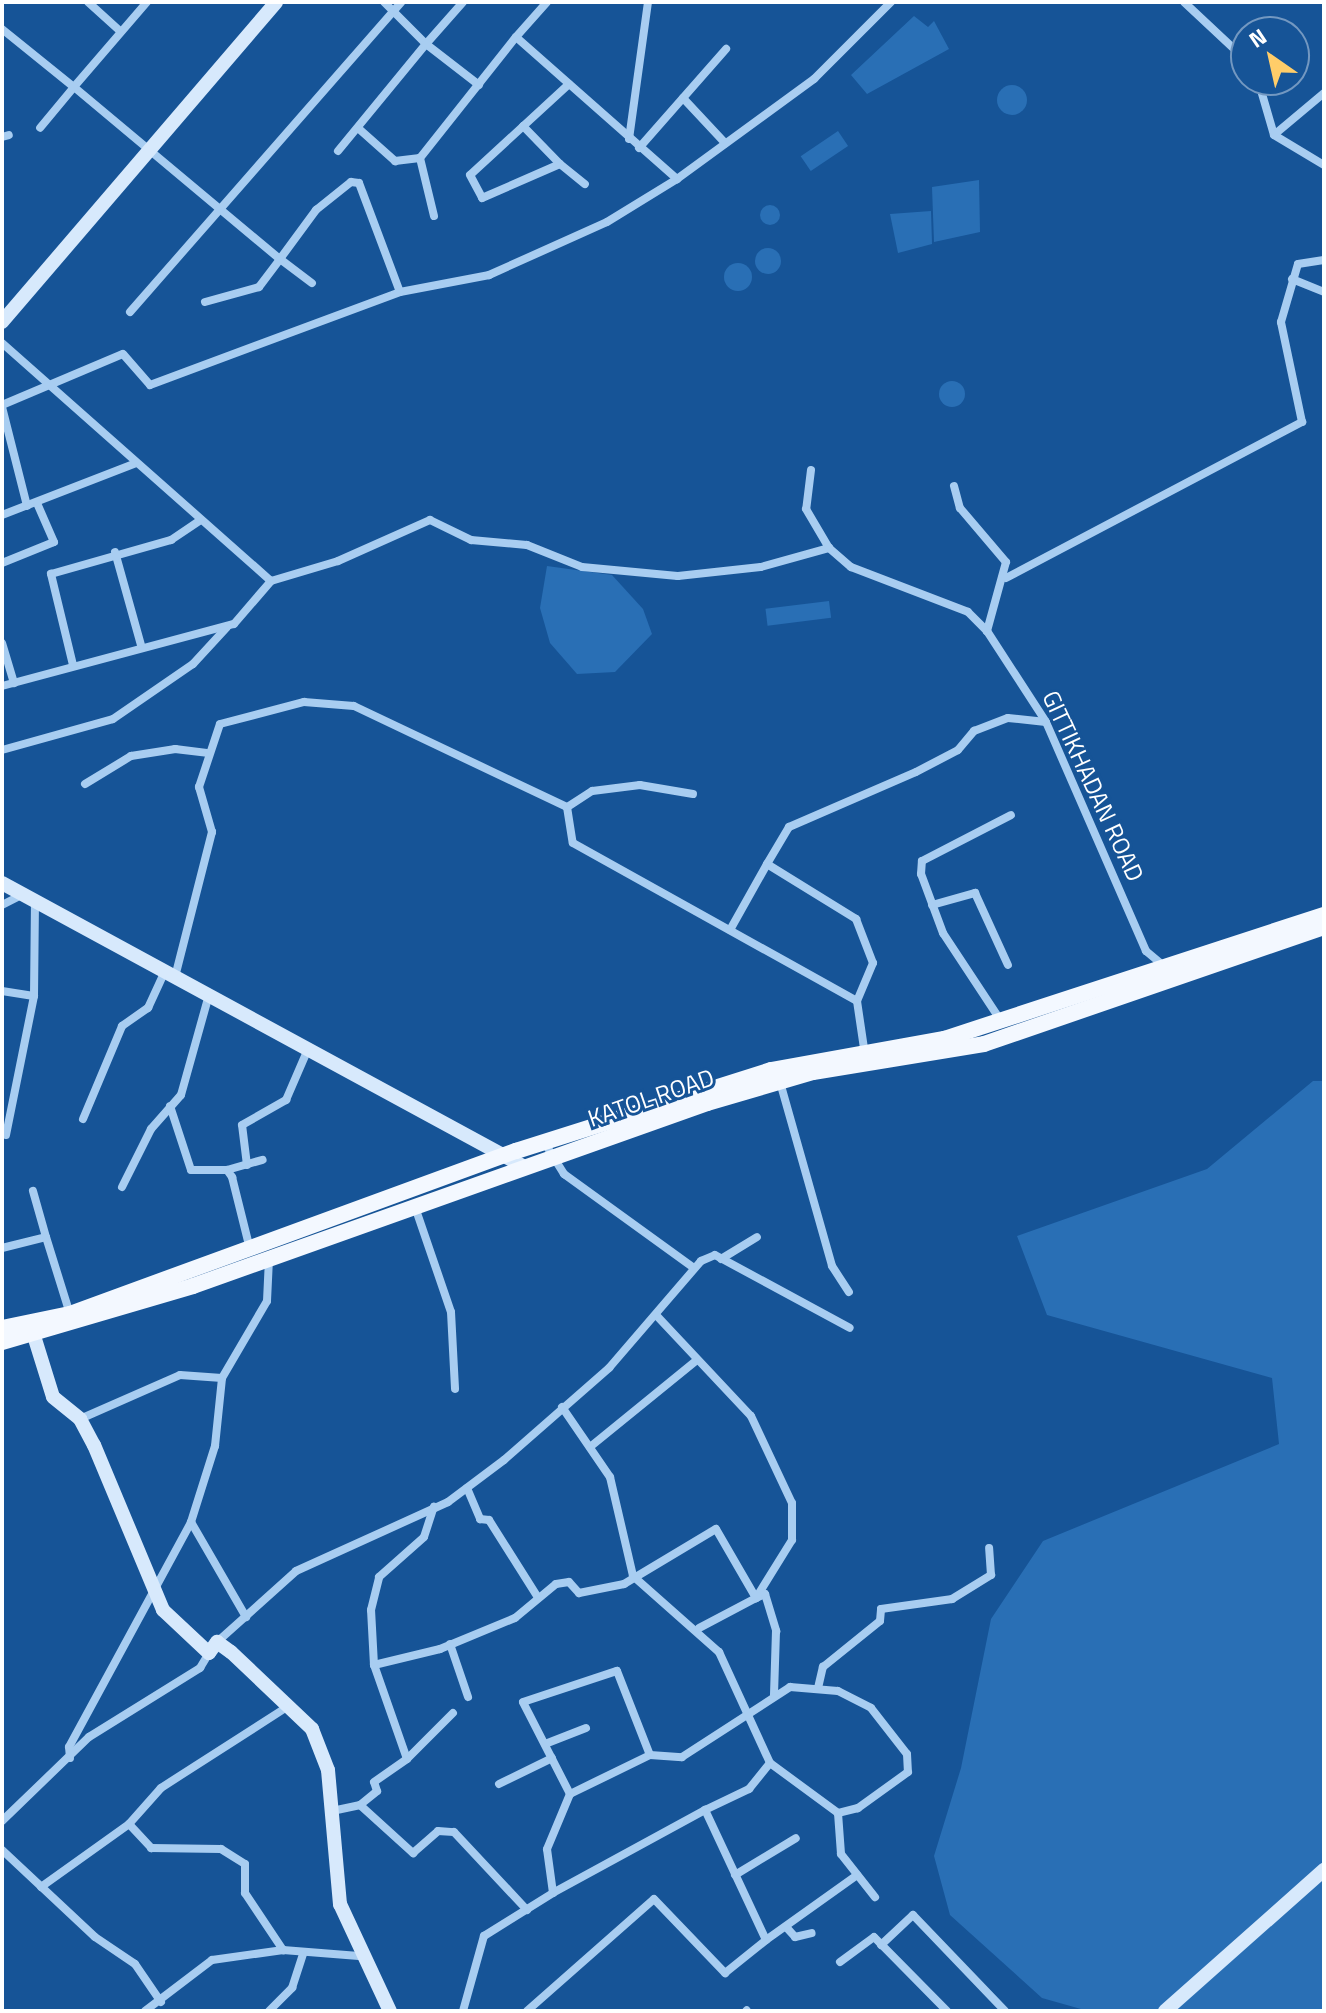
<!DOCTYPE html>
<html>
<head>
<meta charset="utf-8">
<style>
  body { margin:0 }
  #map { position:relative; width:1326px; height:2013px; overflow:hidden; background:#165497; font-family:"Titillium Web",sans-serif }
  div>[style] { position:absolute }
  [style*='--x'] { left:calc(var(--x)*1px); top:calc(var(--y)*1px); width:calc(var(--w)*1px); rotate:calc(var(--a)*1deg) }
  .green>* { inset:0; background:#296fb5; transform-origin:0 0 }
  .round { border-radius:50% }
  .street>* { height:8px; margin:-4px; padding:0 4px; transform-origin:4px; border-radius:4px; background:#a8cdf1 }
  .secondary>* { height:14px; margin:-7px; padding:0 7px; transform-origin:7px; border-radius:7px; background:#d7e9fc }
  .primary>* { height:16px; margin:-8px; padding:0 8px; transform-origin:8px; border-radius:8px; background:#f3f8ff }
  span { translate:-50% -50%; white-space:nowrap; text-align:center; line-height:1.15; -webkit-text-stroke:6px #165497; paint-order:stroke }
  .street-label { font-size:24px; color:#fff }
  .frame { position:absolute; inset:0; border:4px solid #fff; pointer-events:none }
  .north { position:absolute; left:1230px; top:16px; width:80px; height:80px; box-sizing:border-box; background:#165497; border:2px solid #7398c1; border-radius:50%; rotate:326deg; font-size:22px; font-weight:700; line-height:32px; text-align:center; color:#fff }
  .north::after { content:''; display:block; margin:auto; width:28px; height:36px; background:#ffcd69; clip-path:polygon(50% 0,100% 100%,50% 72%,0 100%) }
</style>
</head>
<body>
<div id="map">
  <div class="green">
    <div style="clip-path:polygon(914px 16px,928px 27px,934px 21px,949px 49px,867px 94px,851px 75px)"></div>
    <div class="round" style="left:997px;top:85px;width:30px;height:30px"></div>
    <div style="left:838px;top:131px;width:18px;height:45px;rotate:56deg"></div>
    <div style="clip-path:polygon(979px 180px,980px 232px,934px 242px,932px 187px)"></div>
    <div class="round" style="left:760px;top:205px;width:20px;height:20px"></div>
    <div style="clip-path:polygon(931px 211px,932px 244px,898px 253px,890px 214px)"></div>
    <div class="round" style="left:755px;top:248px;width:26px;height:26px"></div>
    <div class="round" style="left:724px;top:263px;width:28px;height:28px"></div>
    <div class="round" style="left:939px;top:381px;width:26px;height:26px"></div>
    <div style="clip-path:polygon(547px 566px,612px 575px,643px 609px,652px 634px,615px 672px,577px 674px,550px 643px,540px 608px)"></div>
    <div style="left:829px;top:601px;width:17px;height:64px;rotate:83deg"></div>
    <div style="clip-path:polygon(1313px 1081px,1324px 1081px,1324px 2011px,1088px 2011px,1042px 1998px,950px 1915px,934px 1856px,961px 1768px,991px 1619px,1043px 1541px,1279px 1444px,1272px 1378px,1047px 1315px,1017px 1236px,1207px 1169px)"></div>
  </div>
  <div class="street">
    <div style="--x:88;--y:2;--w:43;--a:42.2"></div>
    <div style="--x:147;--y:2;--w:112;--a:130.7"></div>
    <div style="--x:74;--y:87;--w:268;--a:39.9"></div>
    <div style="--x:280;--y:259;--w:61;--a:-53.7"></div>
    <div style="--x:316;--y:210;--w:45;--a:-38.7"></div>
    <div style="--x:351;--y:182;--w:8;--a:7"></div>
    <div style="--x:359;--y:183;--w:116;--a:69.4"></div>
    <div style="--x:400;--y:292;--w:91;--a:-10.8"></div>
    <div style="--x:489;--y:275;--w:129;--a:-24.2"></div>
    <div style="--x:607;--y:222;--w:82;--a:-31.6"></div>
    <div style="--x:384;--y:2;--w:59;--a:45"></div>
    <div style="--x:426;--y:44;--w:56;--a:-48.6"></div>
    <div style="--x:547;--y:2;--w:47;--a:131.5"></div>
    <div style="--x:516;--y:37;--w:215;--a:41.4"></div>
    <div style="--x:677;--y:179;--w:170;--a:-36.1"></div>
    <div style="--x:814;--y:79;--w:109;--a:-45"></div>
    <div style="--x:1184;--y:2;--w:85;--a:43.1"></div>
    <div style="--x:2;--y:29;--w:92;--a:38.9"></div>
    <div style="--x:74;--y:87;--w:53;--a:129.7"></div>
    <div style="--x:1258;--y:80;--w:57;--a:73.8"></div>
    <div style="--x:569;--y:84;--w:134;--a:137.4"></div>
    <div style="--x:470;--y:175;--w:26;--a:62"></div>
    <div style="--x:482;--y:198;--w:85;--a:-23.6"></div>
    <div style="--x:560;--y:164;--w:32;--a:39"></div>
    <div style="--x:1324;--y:93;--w:65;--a:140"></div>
    <div style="--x:1274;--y:135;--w:58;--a:31"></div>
    <div style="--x:683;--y:98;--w:62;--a:47"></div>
    <div style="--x:523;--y:126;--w:53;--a:45.8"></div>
    <div style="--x:358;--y:128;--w:50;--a:41.7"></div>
    <div style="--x:395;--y:161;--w:25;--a:-7"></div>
    <div style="--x:2;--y:137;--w:7;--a:-16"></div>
    <div style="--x:629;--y:139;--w:138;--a:-82.1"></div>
    <div style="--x:639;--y:148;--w:132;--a:-48.7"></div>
    <div style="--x:338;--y:151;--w:139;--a:-50.6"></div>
    <div style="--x:426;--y:44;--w:67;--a:37.7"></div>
    <div style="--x:434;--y:216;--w:60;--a:-103.6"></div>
    <div style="--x:420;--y:158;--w:154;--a:-51.6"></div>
    <div style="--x:1292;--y:279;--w:35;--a:22"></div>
    <div style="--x:205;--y:302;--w:56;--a:-15.5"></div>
    <div style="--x:259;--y:287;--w:35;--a:-53"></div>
    <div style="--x:280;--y:259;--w:40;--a:37"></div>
    <div style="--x:130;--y:312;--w:412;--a:-48.8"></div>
    <div style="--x:2;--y:343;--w:359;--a:41.5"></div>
    <div style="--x:2;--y:405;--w:131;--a:-22.9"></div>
    <div style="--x:123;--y:354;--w:41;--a:48.9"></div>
    <div style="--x:150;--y:385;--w:267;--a:-20.4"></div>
    <div style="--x:2;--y:407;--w:102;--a:75.8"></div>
    <div style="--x:811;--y:470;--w:39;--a:97"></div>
    <div style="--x:806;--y:509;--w:45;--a:59.5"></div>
    <div style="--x:829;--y:548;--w:29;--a:41"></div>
    <div style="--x:851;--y:567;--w:125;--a:21"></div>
    <div style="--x:968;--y:612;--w:27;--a:45"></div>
    <div style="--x:987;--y:631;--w:108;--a:57"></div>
    <div style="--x:1046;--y:722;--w:250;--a:66.4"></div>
    <div style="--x:1146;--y:951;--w:23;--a:40"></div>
    <div style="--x:954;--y:486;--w:23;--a:75"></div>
    <div style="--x:960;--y:508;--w:71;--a:49.6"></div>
    <div style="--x:1006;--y:562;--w:72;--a:105.4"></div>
    <div style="--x:2;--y:515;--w:144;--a:-21.2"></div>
    <div style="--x:115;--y:552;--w:97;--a:74.4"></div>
    <div style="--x:2;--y:563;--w:56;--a:-22"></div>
    <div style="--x:54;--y:542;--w:43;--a:-113.6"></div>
    <div style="--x:1006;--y:578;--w:335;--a:-27.8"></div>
    <div style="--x:1302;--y:422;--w:102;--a:-101.9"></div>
    <div style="--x:1281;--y:322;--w:60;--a:-73.7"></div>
    <div style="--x:1298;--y:264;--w:26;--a:-9"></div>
    <div style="--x:2;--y:643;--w:42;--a:73.3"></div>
    <div style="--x:73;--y:665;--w:94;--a:-103.6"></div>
    <div style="--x:51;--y:574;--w:125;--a:-15.8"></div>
    <div style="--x:171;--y:540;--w:36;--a:-34"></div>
    <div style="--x:2;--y:686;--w:240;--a:-15"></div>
    <div style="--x:234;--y:624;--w:57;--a:-49.3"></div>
    <div style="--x:271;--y:581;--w:70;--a:-16.6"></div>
    <div style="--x:338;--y:561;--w:101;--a:-24"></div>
    <div style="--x:430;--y:520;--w:46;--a:26"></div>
    <div style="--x:471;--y:540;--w:56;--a:5.1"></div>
    <div style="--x:527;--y:545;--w:59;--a:21.8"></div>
    <div style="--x:582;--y:567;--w:96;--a:5.4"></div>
    <div style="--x:678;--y:576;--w:83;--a:-6.2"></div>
    <div style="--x:761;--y:567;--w:71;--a:-15.6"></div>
    <div style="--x:2;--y:750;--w:115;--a:-15.6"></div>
    <div style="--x:113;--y:719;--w:97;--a:-34.5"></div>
    <div style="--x:193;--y:664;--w:50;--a:-47.4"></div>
    <div style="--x:85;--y:784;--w:54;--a:-31.3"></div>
    <div style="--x:131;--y:756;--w:45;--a:-9"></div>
    <div style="--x:175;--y:749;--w:32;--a:7"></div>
    <div style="--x:693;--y:794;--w:54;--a:-170.4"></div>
    <div style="--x:640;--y:785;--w:48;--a:172.9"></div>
    <div style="--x:592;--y:791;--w:30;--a:147"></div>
    <div style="--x:567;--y:807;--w:36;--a:81"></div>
    <div style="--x:573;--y:843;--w:325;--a:29.1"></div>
    <div style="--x:857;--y:1001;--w:55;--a:81.6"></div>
    <div style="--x:767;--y:864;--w:43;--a:-59.3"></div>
    <div style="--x:789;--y:827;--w:138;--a:-23.4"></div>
    <div style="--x:916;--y:772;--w:47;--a:-27.6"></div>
    <div style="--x:958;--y:750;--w:25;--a:-50"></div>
    <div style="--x:974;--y:731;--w:36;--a:-21"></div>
    <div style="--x:1008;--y:718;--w:38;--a:6"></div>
    <div style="--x:2;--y:905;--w:22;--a:-27"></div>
    <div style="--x:932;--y:905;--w:45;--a:-15.6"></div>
    <div style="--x:975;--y:893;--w:79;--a:65.4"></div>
    <div style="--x:730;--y:930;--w:76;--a:-60.7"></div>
    <div style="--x:767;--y:864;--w:105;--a:31.7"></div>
    <div style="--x:856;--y:919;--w:47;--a:68.9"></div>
    <div style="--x:873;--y:963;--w:41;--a:112.8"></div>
    <div style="--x:175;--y:977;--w:150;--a:-75.7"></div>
    <div style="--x:212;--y:832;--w:47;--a:-106.1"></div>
    <div style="--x:199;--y:787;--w:66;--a:-71.6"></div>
    <div style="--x:220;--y:724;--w:87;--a:-14.7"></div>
    <div style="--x:304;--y:702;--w:50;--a:4.6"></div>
    <div style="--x:354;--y:706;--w:236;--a:25.4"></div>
    <div style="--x:2;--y:991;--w:32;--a:9"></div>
    <div style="--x:34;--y:996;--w:95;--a:-89.4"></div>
    <div style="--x:1001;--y:1021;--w:105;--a:-123.4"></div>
    <div style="--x:943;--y:933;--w:63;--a:-110.4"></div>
    <div style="--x:921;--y:874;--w:13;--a:-86"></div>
    <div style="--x:922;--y:861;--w:100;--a:-27.3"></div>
    <div style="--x:780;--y:1082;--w:191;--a:74.2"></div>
    <div style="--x:832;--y:1266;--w:31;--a:57"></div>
    <div style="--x:170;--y:1106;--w:67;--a:71.8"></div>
    <div style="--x:191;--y:1170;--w:36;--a:0"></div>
    <div style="--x:227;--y:1170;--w:9;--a:54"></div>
    <div style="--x:232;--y:1177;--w:74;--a:76"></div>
    <div style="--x:83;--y:1119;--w:101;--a:-67.2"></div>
    <div style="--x:122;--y:1026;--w:32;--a:-35"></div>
    <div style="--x:148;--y:1008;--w:41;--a:-65.3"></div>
    <div style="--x:6;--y:1135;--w:142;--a:-78.6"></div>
    <div style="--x:544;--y:1142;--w:38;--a:58"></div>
    <div style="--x:564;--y:1174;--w:160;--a:35.9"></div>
    <div style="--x:247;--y:1165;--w:40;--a:-97.1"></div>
    <div style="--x:242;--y:1125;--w:51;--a:-29.6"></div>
    <div style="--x:286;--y:1100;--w:56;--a:-66.7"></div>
    <div style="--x:227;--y:1170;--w:37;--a:-16"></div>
    <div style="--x:122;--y:1187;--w:65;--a:-63.4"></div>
    <div style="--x:151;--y:1129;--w:45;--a:-48.6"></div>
    <div style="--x:181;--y:1095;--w:104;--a:-74.4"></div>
    <div style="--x:414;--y:1204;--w:114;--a:71.1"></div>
    <div style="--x:451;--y:1312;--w:77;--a:87"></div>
    <div style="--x:46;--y:1237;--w:81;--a:72.7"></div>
    <div style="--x:2;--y:1248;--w:45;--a:-14"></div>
    <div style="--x:46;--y:1237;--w:48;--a:-105.8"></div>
    <div style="--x:721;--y:1259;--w:42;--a:-31.4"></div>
    <div style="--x:657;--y:1316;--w:137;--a:46.8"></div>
    <div style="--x:751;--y:1416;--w:96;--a:64.8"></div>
    <div style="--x:792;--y:1503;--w:37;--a:90"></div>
    <div style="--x:792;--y:1540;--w:68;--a:121.8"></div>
    <div style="--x:756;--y:1598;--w:10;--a:-24"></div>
    <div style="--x:765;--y:1594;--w:39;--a:73"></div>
    <div style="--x:776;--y:1631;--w:65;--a:91.8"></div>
    <div style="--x:562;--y:1407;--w:85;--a:55.6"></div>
    <div style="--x:610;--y:1477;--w:102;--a:76.9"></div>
    <div style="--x:633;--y:1576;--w:115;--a:41.5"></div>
    <div style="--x:719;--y:1652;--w:122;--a:65.3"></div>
    <div style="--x:770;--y:1763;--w:84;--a:36.3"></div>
    <div style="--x:80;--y:1419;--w:109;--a:-23.7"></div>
    <div style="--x:180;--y:1375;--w:42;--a:4.1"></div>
    <div style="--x:590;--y:1447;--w:138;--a:-39.1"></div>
    <div style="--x:467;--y:1488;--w:34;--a:67"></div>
    <div style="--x:480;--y:1519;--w:9;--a:6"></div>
    <div style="--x:489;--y:1520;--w:90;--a:57.7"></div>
    <div style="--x:191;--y:1522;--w:110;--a:59.9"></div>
    <div style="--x:217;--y:1642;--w:106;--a:-41.9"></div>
    <div style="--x:296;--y:1571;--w:167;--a:-24.4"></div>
    <div style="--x:448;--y:1502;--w:70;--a:-36.9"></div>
    <div style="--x:504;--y:1460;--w:140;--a:-41.2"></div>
    <div style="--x:609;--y:1368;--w:141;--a:-49.3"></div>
    <div style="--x:701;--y:1261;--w:15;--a:-23"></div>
    <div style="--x:715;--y:1255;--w:153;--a:28.4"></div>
    <div style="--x:450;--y:1644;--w:56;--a:71.2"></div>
    <div style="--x:374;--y:1665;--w:55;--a:-93.1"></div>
    <div style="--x:371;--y:1610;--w:34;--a:-76"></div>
    <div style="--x:379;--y:1577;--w:60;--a:-41.6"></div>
    <div style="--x:424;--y:1537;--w:32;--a:-72"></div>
    <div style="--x:818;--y:1688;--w:22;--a:-77"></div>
    <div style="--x:823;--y:1667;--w:73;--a:-38.9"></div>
    <div style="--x:880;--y:1621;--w:12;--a:-85"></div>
    <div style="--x:881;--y:1609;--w:72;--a:-8"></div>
    <div style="--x:952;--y:1599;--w:46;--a:-31.6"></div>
    <div style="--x:991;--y:1575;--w:27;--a:-94"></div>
    <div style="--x:287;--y:1707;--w:150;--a:147.3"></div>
    <div style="--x:161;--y:1788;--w:48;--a:131.6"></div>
    <div style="--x:129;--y:1824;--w:33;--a:47"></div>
    <div style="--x:151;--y:1848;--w:70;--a:0.8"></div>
    <div style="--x:221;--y:1849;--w:28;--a:32"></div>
    <div style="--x:245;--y:1864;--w:29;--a:90"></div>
    <div style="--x:245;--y:1893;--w:69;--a:56.3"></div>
    <div style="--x:283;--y:1950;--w:76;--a:4.5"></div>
    <div style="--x:545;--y:1744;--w:44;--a:-21.3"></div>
    <div style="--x:70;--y:1758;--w:11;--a:-95"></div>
    <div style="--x:69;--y:1747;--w:256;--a:-61.5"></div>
    <div style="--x:191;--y:1522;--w:80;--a:-72.5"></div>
    <div style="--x:215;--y:1446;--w:68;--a:-84.1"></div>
    <div style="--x:222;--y:1378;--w:89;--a:-59.7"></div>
    <div style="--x:267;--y:1301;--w:42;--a:-87.3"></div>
    <div style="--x:407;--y:1759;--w:65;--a:-45"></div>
    <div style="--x:499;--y:1784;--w:59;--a:-26.1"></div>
    <div style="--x:570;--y:1794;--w:103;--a:-117.1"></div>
    <div style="--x:523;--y:1702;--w:99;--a:-18.3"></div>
    <div style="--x:617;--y:1671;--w:90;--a:68.6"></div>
    <div style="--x:360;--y:1805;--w:72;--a:42.2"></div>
    <div style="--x:413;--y:1853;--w:33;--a:-41"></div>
    <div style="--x:438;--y:1831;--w:16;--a:4"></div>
    <div style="--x:454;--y:1832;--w:107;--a:46.9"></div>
    <div style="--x:705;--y:1810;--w:49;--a:-25.5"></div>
    <div style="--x:749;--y:1789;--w:33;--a:-51"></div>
    <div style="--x:332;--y:1811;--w:29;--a:-12"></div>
    <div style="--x:360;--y:1805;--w:22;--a:-39"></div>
    <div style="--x:377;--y:1791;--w:9;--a:-108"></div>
    <div style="--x:374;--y:1782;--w:40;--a:-34.9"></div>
    <div style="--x:407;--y:1759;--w:100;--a:-109.3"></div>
    <div style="--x:374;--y:1665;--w:68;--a:-13.6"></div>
    <div style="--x:440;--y:1649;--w:81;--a:-22.5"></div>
    <div style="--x:515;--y:1618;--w:53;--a:-39.7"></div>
    <div style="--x:556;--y:1584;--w:13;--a:-9"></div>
    <div style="--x:569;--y:1582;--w:15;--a:48"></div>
    <div style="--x:579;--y:1593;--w:46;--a:-11.3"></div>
    <div style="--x:624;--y:1584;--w:107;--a:-30.9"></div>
    <div style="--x:716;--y:1529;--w:80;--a:59.9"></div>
    <div style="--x:756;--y:1598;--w:64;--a:152.2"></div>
    <div style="--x:2;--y:1821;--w:121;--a:-44"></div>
    <div style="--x:89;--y:1737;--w:131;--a:-31.9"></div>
    <div style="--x:200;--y:1668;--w:17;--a:-59"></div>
    <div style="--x:2;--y:1850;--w:127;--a:43.1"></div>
    <div style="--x:95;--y:1937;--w:48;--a:34"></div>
    <div style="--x:135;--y:1964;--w:46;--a:55.6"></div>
    <div style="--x:735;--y:1875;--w:71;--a:-31.2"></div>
    <div style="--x:41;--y:1887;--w:108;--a:-35.6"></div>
    <div style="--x:787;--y:1928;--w:12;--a:48"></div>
    <div style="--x:795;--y:1937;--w:17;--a:-13"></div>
    <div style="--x:766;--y:1940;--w:112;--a:-35.5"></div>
    <div style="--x:881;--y:1945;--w:44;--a:-43.2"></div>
    <div style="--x:913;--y:1915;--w:133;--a:46.2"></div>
    <div style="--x:840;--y:1962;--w:42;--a:-36.3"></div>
    <div style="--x:874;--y:1937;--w:104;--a:45.4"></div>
    <div style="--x:145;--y:2011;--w:84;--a:-37.3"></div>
    <div style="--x:212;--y:1960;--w:72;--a:-8"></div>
    <div style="--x:269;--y:2011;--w:33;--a:-45"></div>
    <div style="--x:292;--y:1988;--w:36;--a:-72"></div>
    <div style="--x:463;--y:2011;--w:78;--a:-74.4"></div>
    <div style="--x:484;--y:1936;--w:81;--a:-31.9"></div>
    <div style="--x:553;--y:1893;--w:44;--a:-97.8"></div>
    <div style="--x:547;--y:1849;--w:60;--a:-67.3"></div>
    <div style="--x:570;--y:1794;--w:89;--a:-26"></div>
    <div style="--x:650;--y:1755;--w:32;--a:4"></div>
    <div style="--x:682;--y:1757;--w:129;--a:-32.9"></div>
    <div style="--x:790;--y:1687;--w:48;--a:4.8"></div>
    <div style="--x:838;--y:1691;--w:37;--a:27"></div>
    <div style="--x:871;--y:1708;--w:58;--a:52"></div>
    <div style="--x:907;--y:1754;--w:18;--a:87"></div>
    <div style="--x:908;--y:1772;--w:62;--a:144.2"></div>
    <div style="--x:858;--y:1808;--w:21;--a:166"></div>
    <div style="--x:838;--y:1813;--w:41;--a:85.8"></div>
    <div style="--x:841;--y:1854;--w:55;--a:51.7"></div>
    <div style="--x:527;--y:2011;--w:169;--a:-41.4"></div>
    <div style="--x:654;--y:1899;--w:103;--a:46.2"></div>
    <div style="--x:725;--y:1973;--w:53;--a:-38.8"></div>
    <div style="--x:766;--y:1940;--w:144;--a:-115.1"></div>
    <div style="--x:705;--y:1810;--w:173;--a:151.4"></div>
    <div style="--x:746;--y:2011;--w:1;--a:-45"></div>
  </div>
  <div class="secondary">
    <div style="--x:2;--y:322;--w:421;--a:-49.4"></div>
    <div style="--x:2;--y:883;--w:591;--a:28.52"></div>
    <div style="--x:30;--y:1323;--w:77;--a:72.7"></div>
    <div style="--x:53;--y:1397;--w:35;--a:39"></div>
    <div style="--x:80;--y:1419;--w:30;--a:62"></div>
    <div style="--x:94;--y:1445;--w:179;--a:67.3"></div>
    <div style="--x:163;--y:1610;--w:63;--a:43.1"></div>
    <div style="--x:209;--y:1653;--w:14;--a:-54"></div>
    <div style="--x:217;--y:1642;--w:17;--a:36"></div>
    <div style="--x:231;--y:1652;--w:112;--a:43.5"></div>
    <div style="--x:312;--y:1729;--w:44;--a:68.7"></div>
    <div style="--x:328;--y:1770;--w:135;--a:84.9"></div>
    <div style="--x:340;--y:1904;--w:118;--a:65"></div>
    <div style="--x:1165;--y:2011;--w:213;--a:-41.6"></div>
  </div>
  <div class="primary">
    <div style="--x:2;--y:1328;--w:69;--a:-11.6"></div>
    <div style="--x:70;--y:1314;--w:475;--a:-20.1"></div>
    <div style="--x:516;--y:1151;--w:268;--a:-17.6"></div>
    <div style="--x:771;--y:1070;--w:176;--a:-10.2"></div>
    <div style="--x:944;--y:1039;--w:400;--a:-18.1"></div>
    <div style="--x:2;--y:1342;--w:199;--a:-16.3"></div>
    <div style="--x:193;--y:1286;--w:546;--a:-19.6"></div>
    <div style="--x:707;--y:1103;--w:110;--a:-16.3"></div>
    <div style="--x:813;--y:1072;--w:173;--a:-9.3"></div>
    <div style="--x:984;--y:1044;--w:360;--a:-19"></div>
  </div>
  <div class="street-label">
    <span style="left:1093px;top:786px;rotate:65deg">GITTIKHADAN ROAD</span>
    <span style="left:651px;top:1098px;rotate:-19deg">KATOL ROAD</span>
  </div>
  <div class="frame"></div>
  <div class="north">N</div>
</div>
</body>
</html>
